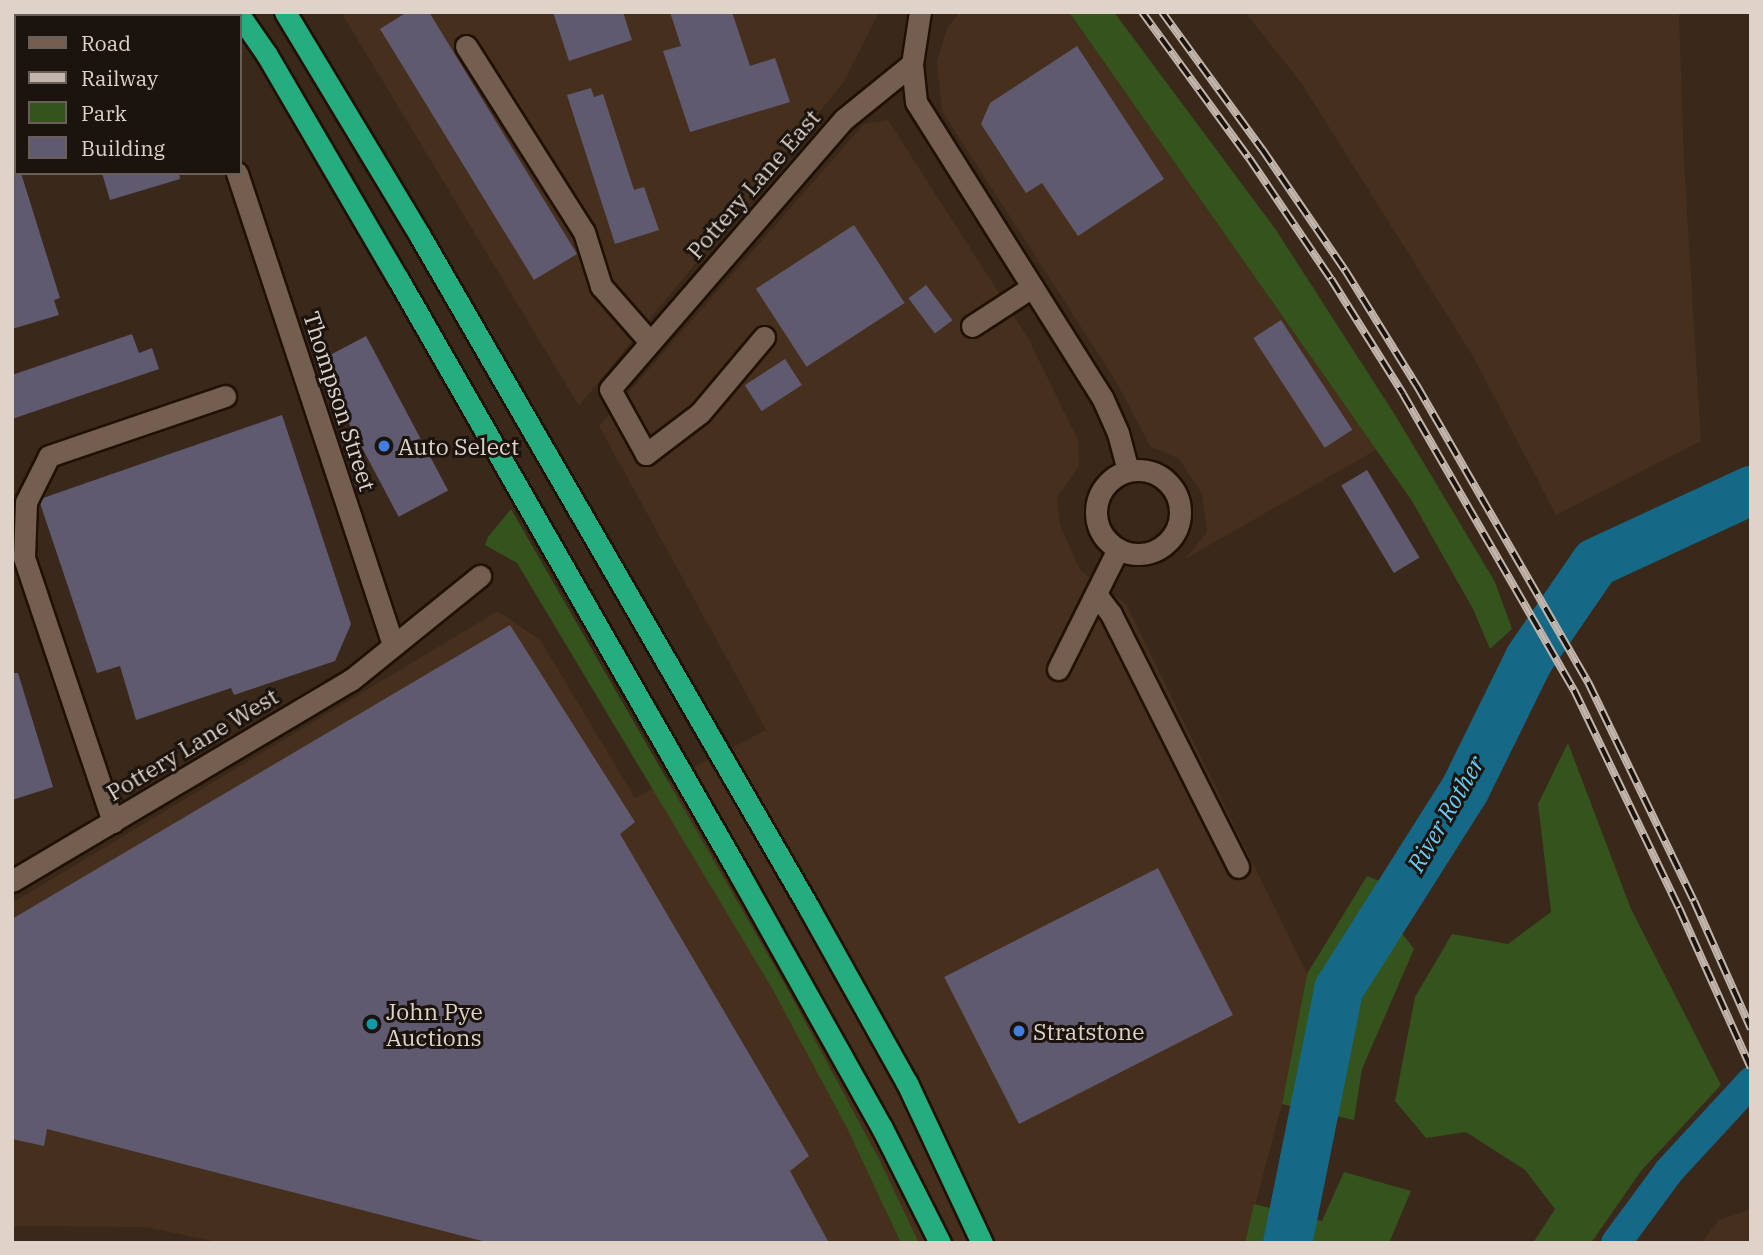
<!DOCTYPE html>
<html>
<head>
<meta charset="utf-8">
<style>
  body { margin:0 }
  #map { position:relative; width:1763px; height:1255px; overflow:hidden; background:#3a281a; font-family:"IBM Plex Serif",serif }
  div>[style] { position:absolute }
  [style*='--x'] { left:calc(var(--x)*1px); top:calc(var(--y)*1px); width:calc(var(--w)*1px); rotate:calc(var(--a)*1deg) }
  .built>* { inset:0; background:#462f1d }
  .green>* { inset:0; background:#34531d }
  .canal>* { height:30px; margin:-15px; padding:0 15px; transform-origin:15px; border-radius:15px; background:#166887 }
  .river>* { height:49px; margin:-24.5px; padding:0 24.5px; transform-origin:24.5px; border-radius:24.5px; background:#166887 }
  .building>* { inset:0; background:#605a70; transform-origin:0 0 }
  .roads { filter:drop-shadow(2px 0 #211004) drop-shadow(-2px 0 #211004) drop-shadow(0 2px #211004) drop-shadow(0 -2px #211004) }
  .minor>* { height:21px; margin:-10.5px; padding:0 10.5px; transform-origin:10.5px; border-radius:10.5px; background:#735e4f }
  .minor>.ring { margin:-10.5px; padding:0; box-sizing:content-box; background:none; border:21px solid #735e4f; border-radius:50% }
  .highway>* { height:21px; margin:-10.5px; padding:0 10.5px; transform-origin:10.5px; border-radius:10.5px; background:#25ac7f }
  .rail>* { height:8px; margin-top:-4px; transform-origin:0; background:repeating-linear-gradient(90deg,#1b130d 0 16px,#c2b5ab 0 32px); box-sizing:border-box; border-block:2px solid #c2b5ab }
  .dots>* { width:19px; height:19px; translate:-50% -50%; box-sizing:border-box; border:4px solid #1b130d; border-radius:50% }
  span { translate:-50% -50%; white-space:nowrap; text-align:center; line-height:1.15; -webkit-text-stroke:6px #1b130d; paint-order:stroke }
  .street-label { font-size:23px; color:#ded2c9 }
  .poi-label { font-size:23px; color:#ded2c9 }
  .left { translate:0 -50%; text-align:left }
  .water-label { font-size:24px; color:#68cdf9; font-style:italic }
  .frame { position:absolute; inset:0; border:14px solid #ded2c9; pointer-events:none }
  .legend { position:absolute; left:14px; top:14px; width:228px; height:161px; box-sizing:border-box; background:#1b130d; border:2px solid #695f58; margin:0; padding:9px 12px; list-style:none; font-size:21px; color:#ded2c9 }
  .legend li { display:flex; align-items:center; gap:14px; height:35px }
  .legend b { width:35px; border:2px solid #695f58 }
</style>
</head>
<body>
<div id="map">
  <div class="built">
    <div style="clip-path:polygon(341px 12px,879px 12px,843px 83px,579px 406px)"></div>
    <div style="clip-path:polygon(960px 12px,1069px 12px,1376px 450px,1185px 559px,1207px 532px,1202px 494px,1179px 459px,1150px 446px,1115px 380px,942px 111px,937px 61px,947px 28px)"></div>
    <div style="clip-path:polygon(1245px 12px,1679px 12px,1684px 162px,1701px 441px,1556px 515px,1474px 358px,1302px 84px)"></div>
    <div style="clip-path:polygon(888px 120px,1029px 340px,1078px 440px,1079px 467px,1057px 497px,1060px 525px,1080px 570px,1126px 604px,1307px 974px,1282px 1104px,1245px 1243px,222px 1243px,146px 1227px,12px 1226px,12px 903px,498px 611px,541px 641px,635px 798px,766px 730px,599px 426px,864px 124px)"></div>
    <div style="clip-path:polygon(1751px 1209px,1751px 1243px,1701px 1243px,1719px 1220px)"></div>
  </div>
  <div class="green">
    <div style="clip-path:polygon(1069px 12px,1114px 12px,1276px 230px,1395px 415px,1495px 582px,1512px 629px,1490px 649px,1473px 609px,1412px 501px)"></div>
    <div style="clip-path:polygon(511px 509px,782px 979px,879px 1159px,919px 1243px,901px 1243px,847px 1128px,773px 990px,517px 563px,485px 545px,488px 537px)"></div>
    <div style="clip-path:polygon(1568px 743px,1631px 909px,1721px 1085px,1641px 1171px,1591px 1243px,1533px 1243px,1555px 1209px,1525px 1170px,1466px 1132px,1426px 1138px,1395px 1101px,1415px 997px,1452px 934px,1508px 944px,1551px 912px,1538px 804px)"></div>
    <div style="clip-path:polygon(1367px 876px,1413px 895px,1401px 932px,1414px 949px,1362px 1069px,1354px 1120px,1282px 1104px,1307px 974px)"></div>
    <div style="clip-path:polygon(1344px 1172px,1411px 1191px,1389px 1243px,1245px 1243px,1254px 1204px,1322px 1221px)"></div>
  </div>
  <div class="canal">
    <div style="--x:1616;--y:1243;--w:89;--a:-53.6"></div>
    <div style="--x:1669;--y:1171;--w:121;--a:-47.3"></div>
  </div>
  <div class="river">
    <div style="--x:1287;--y:1243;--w:259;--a:-78.6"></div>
    <div style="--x:1338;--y:989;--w:238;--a:-57.7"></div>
    <div style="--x:1465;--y:788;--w:145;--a:-63.8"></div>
    <div style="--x:1529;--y:658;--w:116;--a:-55.5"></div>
    <div style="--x:1595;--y:562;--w:172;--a:-24.8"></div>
  </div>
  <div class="building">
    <div style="clip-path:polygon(407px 12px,429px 12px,577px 254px,534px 280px,380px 29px)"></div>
    <div style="clip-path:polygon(553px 12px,623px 12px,632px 40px,569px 61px)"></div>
    <div style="clip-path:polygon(670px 12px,732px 12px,750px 66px,775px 58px,790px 102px,690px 132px,663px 51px,681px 46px)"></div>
    <div style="clip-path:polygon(1077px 46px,1164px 179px,1078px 236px,1042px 183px,1026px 193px,981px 124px,990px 103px)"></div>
    <div style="clip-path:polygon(591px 88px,594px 97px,603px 94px,634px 190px,644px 187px,659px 230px,615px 244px,567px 95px)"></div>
    <div style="clip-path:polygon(16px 161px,16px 173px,21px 173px,60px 298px,54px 300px,59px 315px,12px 329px,12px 162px)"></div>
    <div style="clip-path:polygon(102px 173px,179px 173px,180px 179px,110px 200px)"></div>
    <div style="left:854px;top:225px;width:93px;height:117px;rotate:57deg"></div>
    <div style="left:926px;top:285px;width:44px;height:22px;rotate:53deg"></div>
    <div style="left:1281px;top:320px;width:131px;height:33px;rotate:57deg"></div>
    <div style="clip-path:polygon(132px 334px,139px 353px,152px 348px,159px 369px,12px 419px,12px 375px)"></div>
    <div style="left:366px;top:336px;width:175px;height:56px;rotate:62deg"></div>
    <div style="left:785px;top:359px;width:31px;height:48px;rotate:57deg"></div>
    <div style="clip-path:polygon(282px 415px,351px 624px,335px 661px,234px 695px,231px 688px,136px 720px,120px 666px,97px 673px,40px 503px,43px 498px)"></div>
    <div style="left:1367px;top:470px;width:102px;height:30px;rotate:59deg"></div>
    <div style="clip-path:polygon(510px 625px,635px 822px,620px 834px,809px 1156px,790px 1171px,829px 1243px,490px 1243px,47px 1129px,44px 1146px,12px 1139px,12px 919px)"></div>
    <div style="clip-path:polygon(12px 673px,18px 673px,53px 787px,12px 800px)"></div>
    <div style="left:1158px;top:868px;width:165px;height:240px;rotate:63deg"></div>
  </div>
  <div class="roads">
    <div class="minor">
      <div style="--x:466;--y:46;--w:220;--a:57.6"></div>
      <div style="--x:584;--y:232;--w:57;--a:72.5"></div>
      <div style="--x:601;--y:286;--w:74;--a:48.8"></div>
      <div style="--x:12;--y:56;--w:4;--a:-14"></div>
      <div style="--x:912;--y:64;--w:38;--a:84"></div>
      <div style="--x:916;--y:102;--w:349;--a:57.8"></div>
      <div style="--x:1102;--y:397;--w:39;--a:66"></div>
      <div style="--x:1118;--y:433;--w:38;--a:75"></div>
      <div style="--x:237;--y:173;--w:497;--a:71.7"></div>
      <div style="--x:972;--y:326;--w:72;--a:-33"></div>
      <div style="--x:764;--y:337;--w:99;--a:130.1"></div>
      <div style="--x:700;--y:413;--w:68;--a:142.8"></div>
      <div style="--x:646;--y:454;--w:74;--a:-119"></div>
      <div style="--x:610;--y:389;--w:357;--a:-49.1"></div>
      <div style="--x:844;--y:119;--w:87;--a:-39"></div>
      <div style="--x:912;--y:64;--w:53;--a:-81.3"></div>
      <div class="ring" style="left:1096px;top:470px;width:63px;height:63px"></div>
      <div style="--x:1096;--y:594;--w:25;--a:53"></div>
      <div style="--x:1111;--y:614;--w:283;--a:63.3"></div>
      <div style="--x:1058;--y:669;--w:134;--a:-63.4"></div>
      <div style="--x:113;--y:822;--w:280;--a:-108.6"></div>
      <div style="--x:24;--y:557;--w:55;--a:-87.9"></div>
      <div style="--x:26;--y:502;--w:51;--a:-63.4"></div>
      <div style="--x:49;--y:456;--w:186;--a:-18.8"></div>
      <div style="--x:12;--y:881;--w:394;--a:-30.7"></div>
      <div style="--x:351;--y:680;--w:166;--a:-38.9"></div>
    </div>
    <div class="highway">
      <div style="--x:285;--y:12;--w:262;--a:58.9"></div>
      <div style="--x:420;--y:236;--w:776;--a:59.93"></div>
      <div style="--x:809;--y:908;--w:201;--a:60.8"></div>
      <div style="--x:907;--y:1083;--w:177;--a:64.9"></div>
      <div style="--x:240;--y:16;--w:47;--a:55.3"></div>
      <div style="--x:267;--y:55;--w:259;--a:59.7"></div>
      <div style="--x:398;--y:279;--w:687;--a:60.15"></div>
      <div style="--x:740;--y:875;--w:290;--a:60.7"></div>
      <div style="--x:882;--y:1128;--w:129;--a:63.2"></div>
    </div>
  </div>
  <div class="rail">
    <div style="--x:1142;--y:12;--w:181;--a:53.8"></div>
    <div style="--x:1249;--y:158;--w:146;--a:55.9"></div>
    <div style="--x:1331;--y:279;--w:136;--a:57.9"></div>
    <div style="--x:1403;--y:394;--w:342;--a:60"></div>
    <div style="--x:1574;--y:690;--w:242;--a:64.3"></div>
    <div style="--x:1679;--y:908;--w:175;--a:65.8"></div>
    <div style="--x:1162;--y:12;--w:170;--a:53.9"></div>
    <div style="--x:1262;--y:149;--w:147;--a:55.6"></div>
    <div style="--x:1345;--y:270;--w:137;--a:58.2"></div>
    <div style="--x:1417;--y:386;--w:342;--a:60"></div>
    <div style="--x:1588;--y:682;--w:243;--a:64.2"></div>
    <div style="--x:1694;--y:901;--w:140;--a:66"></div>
  </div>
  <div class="dots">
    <div style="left:384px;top:446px;background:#3f7fe0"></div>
    <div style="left:372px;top:1024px;background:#0f9aa8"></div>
    <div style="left:1019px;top:1031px;background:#3f7fe0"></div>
  </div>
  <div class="street-label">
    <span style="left:753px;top:184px;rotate:-49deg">Pottery Lane East</span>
    <span style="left:340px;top:401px;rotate:72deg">Thompson Street</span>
    <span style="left:192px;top:744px;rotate:-31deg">Pottery Lane West</span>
  </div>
  <div class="poi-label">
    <span class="left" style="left:398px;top:446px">Auto Select</span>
    <span class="left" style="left:386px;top:1024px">John Pye<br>Auctions</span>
    <span class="left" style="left:1033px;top:1031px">Stratstone</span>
  </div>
  <div class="water-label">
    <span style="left:1446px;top:814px;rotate:-60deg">River Rother</span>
  </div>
  <div class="frame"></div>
  <ul class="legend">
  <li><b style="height:9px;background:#735e4f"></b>Road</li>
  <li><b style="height:9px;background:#c2b5ab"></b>Railway</li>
  <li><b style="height:19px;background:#34531d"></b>Park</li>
  <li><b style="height:19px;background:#605a70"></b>Building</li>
  </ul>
</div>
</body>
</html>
